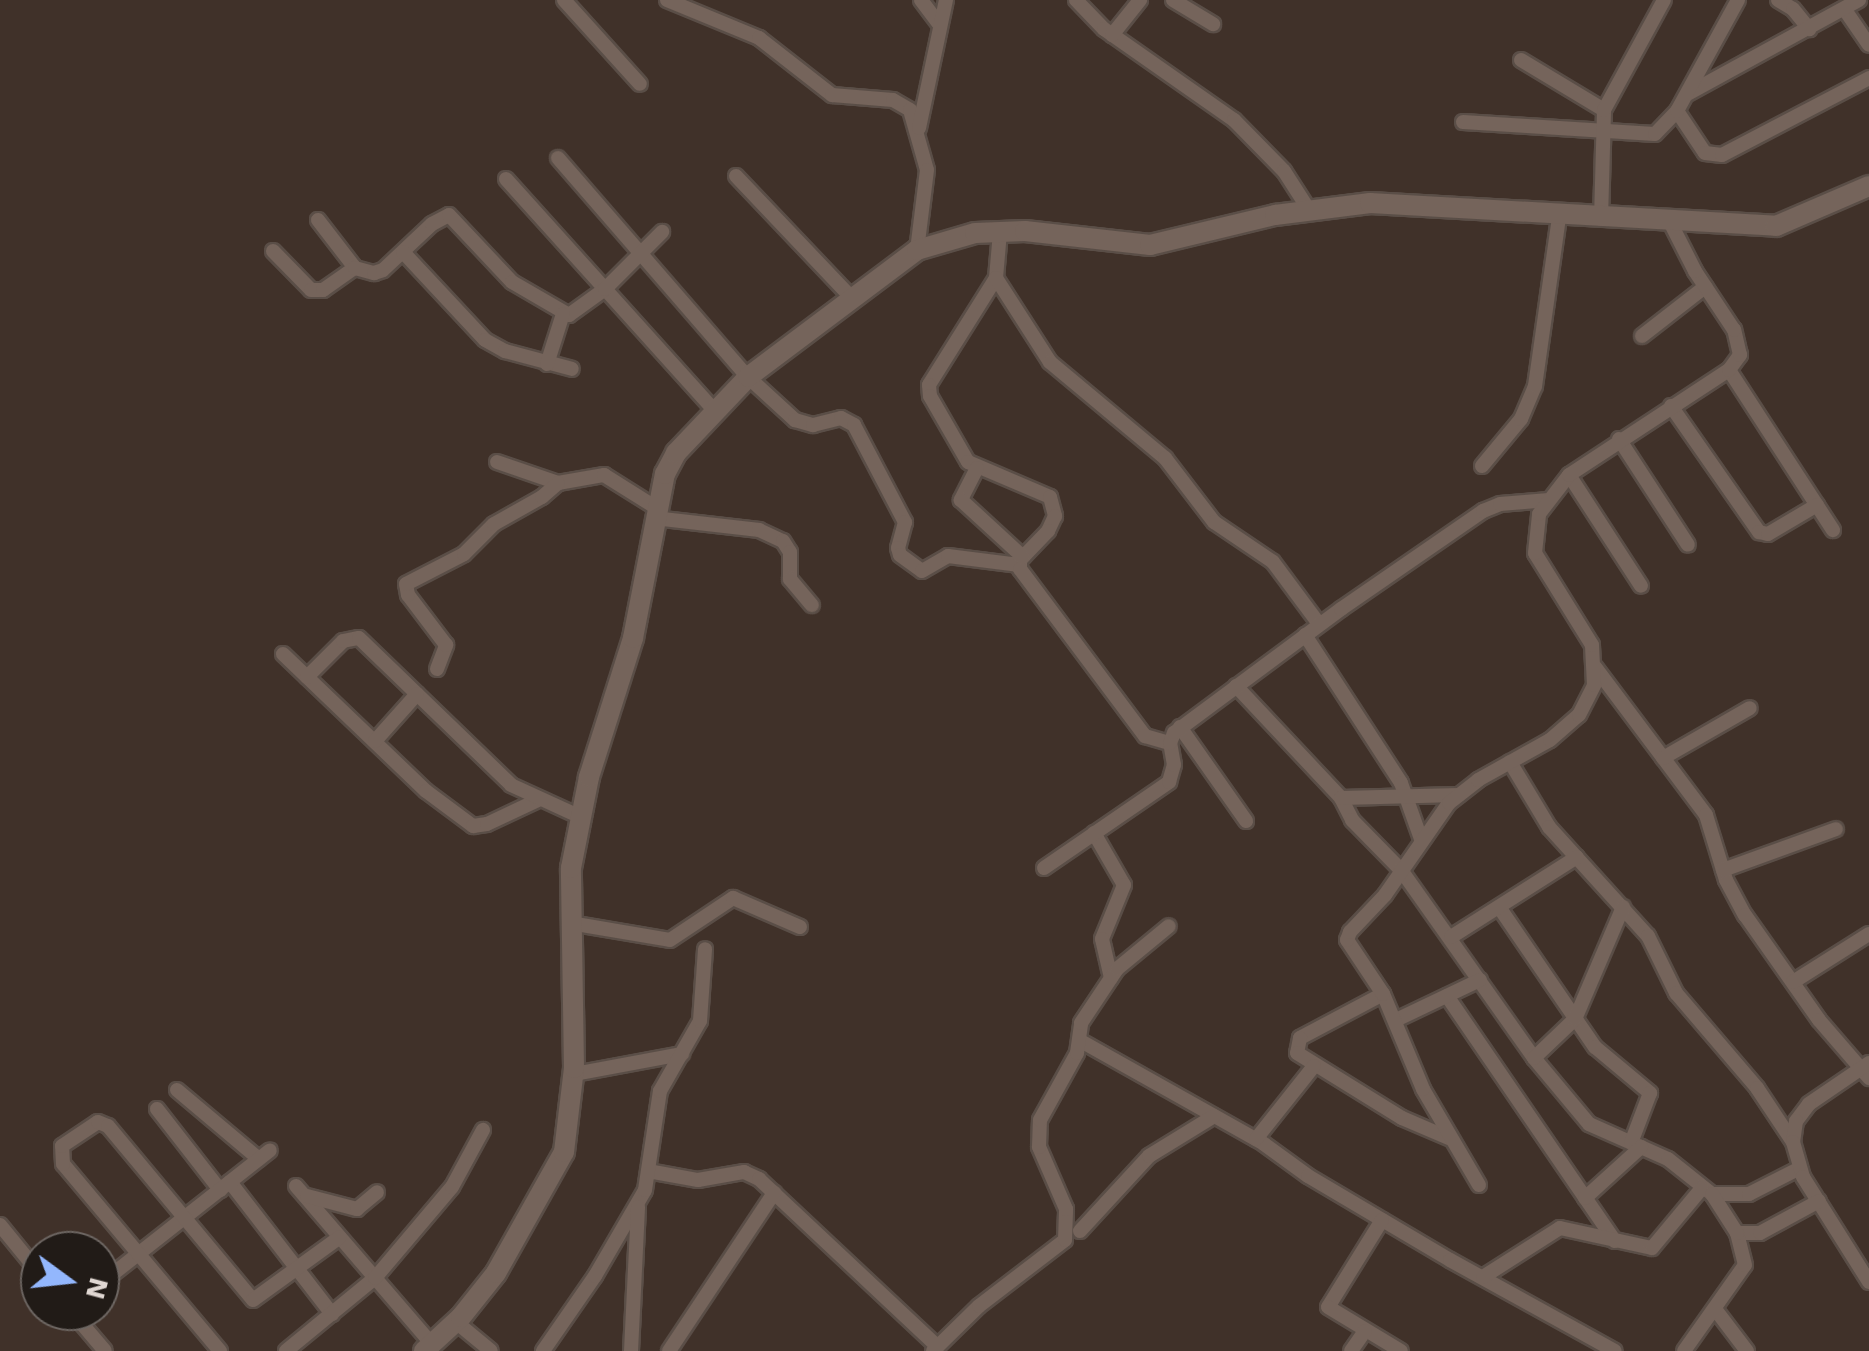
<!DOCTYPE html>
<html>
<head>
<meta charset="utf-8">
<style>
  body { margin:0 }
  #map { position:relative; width:1869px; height:1351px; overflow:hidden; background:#403129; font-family:"Work Sans",sans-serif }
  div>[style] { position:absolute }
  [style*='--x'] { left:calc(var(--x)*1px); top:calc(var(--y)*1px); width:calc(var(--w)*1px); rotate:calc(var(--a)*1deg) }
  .roads { filter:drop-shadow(2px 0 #5a4e47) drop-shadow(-2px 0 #5a4e47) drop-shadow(0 2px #5a4e47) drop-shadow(0 -2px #5a4e47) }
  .street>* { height:14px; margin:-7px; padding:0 7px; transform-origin:7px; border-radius:7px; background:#75645b }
  .secondary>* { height:20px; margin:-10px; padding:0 10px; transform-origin:10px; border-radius:10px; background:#75645b }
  span { translate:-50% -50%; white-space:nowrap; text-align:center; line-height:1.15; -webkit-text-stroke:8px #211b17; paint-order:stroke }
  .north { position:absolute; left:20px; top:1231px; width:100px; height:100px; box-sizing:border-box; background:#211b17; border:2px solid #6d6662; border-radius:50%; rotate:105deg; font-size:28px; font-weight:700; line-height:40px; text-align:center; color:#e0d7d2 }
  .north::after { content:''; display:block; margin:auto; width:35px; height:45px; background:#93b7fd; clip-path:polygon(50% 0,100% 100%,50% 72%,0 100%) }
</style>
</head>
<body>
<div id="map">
  <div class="roads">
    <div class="street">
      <div style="--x:564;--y:0;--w:113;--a:47.9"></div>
      <div style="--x:667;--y:0;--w:100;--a:22.4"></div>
      <div style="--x:759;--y:38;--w:93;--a:38"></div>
      <div style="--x:832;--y:95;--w:61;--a:4.7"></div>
      <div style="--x:893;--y:100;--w:20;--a:30"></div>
      <div style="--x:910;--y:110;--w:62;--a:74.2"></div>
      <div style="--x:927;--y:170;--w:81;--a:97.1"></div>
      <div style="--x:921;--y:0;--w:30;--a:53"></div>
      <div style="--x:1076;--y:0;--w:40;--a:46"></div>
      <div style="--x:1104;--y:29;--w:159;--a:35"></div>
      <div style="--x:1234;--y:120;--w:71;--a:45.6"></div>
      <div style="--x:1284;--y:171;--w:46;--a:57.3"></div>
      <div style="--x:1173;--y:0;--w:47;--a:31"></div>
      <div style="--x:1778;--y:0;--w:17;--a:31"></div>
      <div style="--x:1793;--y:9;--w:26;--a:51"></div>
      <div style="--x:1845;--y:10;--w:42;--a:55.6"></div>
      <div style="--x:1112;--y:35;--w:45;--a:-51.3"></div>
      <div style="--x:1521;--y:60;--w:97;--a:31.1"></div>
      <div style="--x:1689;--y:93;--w:194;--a:-28.7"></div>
      <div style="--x:1677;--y:111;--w:50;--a:56.3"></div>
      <div style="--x:1705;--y:153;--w:17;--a:7"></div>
      <div style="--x:1722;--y:155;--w:166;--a:-27.6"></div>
      <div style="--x:1463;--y:122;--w:192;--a:3.6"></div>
      <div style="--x:1655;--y:134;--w:32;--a:-46"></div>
      <div style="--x:1677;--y:111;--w:127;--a:-61.2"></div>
      <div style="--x:919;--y:128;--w:131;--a:-78.1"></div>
      <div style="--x:558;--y:158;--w:290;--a:49.1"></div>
      <div style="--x:748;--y:377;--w:64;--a:42.5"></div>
      <div style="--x:795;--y:420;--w:19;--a:16"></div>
      <div style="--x:813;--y:425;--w:29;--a:-14"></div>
      <div style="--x:841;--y:418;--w:15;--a:28"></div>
      <div style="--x:854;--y:425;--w:110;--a:62.3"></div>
      <div style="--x:905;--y:522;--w:27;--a:105"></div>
      <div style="--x:898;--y:548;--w:7;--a:74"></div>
      <div style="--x:900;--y:555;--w:27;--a:36"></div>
      <div style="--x:922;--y:571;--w:30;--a:-30"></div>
      <div style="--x:948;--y:556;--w:72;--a:7.2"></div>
      <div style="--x:736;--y:176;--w:167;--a:46.5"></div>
      <div style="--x:506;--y:179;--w:312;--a:48"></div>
      <div style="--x:1601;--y:219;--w:109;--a:-88.4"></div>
      <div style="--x:1604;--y:110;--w:125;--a:-61.4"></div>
      <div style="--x:318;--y:220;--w:61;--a:52.4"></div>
      <div style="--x:1000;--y:232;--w:46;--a:95"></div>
      <div style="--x:996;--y:278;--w:126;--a:122.1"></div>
      <div style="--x:929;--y:385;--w:11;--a:85"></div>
      <div style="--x:930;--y:396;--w:76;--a:60.1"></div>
      <div style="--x:968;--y:462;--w:89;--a:23.1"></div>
      <div style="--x:1050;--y:497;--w:20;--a:75"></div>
      <div style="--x:1055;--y:516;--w:17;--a:115"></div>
      <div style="--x:1048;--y:531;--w:40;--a:134"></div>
      <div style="--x:1020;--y:560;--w:9;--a:90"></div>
      <div style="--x:1020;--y:569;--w:209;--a:53.2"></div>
      <div style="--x:1145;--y:736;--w:26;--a:16"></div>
      <div style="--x:273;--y:251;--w:54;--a:45.7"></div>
      <div style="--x:311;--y:290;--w:12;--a:0"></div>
      <div style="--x:323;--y:290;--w:39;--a:-35"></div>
      <div style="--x:355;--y:268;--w:20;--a:15"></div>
      <div style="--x:374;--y:273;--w:9;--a:-18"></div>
      <div style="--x:383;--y:270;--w:67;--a:-43.2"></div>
      <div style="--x:432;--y:224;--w:19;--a:-28"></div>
      <div style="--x:449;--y:215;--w:92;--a:46.8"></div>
      <div style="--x:512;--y:282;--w:66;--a:30.1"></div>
      <div style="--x:569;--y:315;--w:44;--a:-35.8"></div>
      <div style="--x:605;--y:289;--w:81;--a:-45"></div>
      <div style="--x:403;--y:252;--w:120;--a:47"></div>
      <div style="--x:485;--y:340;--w:23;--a:29"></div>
      <div style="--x:505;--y:351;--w:69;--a:15"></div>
      <div style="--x:996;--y:278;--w:100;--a:57.3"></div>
      <div style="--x:1050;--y:362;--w:150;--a:39.9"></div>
      <div style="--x:1165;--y:458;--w:81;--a:52.6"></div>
      <div style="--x:1214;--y:522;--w:71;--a:34.1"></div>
      <div style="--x:1273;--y:562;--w:77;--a:53.4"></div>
      <div style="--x:1642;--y:336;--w:80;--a:-37.9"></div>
      <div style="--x:547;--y:364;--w:52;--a:-72.3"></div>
      <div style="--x:1729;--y:370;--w:191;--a:57"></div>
      <div style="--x:1671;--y:406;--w:154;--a:55.1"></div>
      <div style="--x:1759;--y:532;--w:9;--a:13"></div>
      <div style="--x:1768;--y:534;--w:57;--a:-30.6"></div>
      <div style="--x:1619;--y:439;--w:126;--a:56.9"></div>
      <div style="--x:497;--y:462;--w:65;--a:19"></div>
      <div style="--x:558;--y:483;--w:47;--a:-9.9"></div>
      <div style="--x:604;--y:475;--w:60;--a:32.1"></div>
      <div style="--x:1482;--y:466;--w:61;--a:-50.3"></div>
      <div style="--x:1521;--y:419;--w:36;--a:-67"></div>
      <div style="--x:1535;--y:386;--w:171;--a:-81.9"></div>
      <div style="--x:977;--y:468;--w:36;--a:117"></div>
      <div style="--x:961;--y:500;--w:84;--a:42.6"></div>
      <div style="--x:1569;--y:475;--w:132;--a:57"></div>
      <div style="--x:654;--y:518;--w:106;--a:6.5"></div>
      <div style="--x:759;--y:530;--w:26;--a:25"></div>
      <div style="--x:783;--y:541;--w:13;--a:58"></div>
      <div style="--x:790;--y:552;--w:27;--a:90"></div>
      <div style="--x:790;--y:579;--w:34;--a:50"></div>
      <div style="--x:1305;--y:635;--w:176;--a:57"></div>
      <div style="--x:1401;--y:783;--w:59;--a:70.3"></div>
      <div style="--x:283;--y:654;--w:198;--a:43.8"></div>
      <div style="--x:426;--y:791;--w:59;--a:36.7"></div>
      <div style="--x:473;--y:826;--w:14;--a:-8"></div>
      <div style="--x:487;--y:824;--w:56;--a:-25.2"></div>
      <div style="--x:1595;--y:667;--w:185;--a:53.1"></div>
      <div style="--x:1706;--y:815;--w:68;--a:72.9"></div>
      <div style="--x:1726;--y:880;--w:40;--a:62"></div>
      <div style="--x:1745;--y:915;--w:128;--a:54.8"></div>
      <div style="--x:1819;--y:1020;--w:77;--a:49.2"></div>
      <div style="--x:437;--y:669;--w:26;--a:-69"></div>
      <div style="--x:446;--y:645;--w:63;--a:-127.2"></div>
      <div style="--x:408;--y:595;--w:11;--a:-100"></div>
      <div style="--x:406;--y:584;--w:65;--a:-27.3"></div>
      <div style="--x:464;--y:554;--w:42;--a:-45"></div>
      <div style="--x:494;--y:524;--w:55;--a:-29.4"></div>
      <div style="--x:542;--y:497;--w:21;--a:-41"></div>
      <div style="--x:307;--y:677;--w:51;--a:-45"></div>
      <div style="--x:343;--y:641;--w:16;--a:-11"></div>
      <div style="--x:359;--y:638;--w:211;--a:44"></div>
      <div style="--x:511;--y:785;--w:77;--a:24.6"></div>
      <div style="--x:1236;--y:686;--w:154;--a:46.8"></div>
      <div style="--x:1341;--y:798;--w:25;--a:63"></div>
      <div style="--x:1352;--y:820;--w:70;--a:45.6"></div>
      <div style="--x:1401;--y:870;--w:230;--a:54.7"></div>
      <div style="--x:1534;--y:1058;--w:86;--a:50.2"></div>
      <div style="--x:1589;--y:1124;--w:86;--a:23.9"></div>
      <div style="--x:1668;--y:1159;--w:56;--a:38.5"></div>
      <div style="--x:1712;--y:1194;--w:37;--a:0"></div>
      <div style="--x:1749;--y:1194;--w:57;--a:-27"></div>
      <div style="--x:1180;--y:727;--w:115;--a:54.9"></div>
      <div style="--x:375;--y:741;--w:63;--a:-48.2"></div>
      <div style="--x:1663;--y:758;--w:100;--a:-29.9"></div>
      <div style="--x:1510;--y:762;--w:76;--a:59"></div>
      <div style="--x:1549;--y:827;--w:147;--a:47.8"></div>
      <div style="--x:1648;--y:936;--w:64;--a:63.8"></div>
      <div style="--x:1676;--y:993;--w:125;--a:49.5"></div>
      <div style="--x:1757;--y:1088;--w:65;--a:56.3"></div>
      <div style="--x:1341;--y:798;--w:118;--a:-1.5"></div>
      <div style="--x:1094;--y:833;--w:60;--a:60"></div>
      <div style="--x:1124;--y:885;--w:58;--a:112.2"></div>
      <div style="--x:1102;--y:939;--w:40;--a:77"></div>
      <div style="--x:1044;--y:868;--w:152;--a:-34.5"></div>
      <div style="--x:1169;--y:782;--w:18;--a:-74"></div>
      <div style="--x:1174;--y:765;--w:22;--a:-100"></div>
      <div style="--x:1170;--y:743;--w:11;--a:-68"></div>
      <div style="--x:1174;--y:733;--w:208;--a:-36.6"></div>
      <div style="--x:1341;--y:609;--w:173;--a:-34.6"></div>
      <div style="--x:1483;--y:511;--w:18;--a:-22"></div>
      <div style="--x:1500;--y:504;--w:49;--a:-4.7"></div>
      <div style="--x:1723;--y:870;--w:120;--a:-19.9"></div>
      <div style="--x:1499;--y:907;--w:170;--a:55.6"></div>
      <div style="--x:1595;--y:1047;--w:72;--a:39.9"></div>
      <div style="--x:1650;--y:1093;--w:53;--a:110.8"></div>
      <div style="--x:570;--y:923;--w:101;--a:9.6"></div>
      <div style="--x:670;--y:940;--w:76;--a:-33.7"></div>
      <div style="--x:733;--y:898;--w:73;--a:23.4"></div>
      <div style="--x:1451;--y:937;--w:149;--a:-32.4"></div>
      <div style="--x:1793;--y:982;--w:90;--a:-32.3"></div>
      <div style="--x:1383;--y:994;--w:94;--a:152.1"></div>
      <div style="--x:1300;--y:1038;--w:15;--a:101"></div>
      <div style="--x:1297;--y:1053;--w:123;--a:31.8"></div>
      <div style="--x:1402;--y:1118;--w:53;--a:23.2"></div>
      <div style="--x:1447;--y:996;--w:297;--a:55.6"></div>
      <div style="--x:1396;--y:1020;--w:93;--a:-25.5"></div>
      <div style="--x:1079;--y:1040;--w:212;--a:29.3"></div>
      <div style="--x:1264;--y:1144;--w:54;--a:36"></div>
      <div style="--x:1308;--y:1176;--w:165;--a:30.6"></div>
      <div style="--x:1450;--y:1260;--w:188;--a:28.9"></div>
      <div style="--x:1534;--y:1058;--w:57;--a:-43.6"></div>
      <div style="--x:1575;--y:1019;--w:122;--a:-66.8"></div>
      <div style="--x:1869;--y:1063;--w:73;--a:145.7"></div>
      <div style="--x:1809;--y:1104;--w:21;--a:127"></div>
      <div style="--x:1796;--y:1121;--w:21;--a:98"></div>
      <div style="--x:1793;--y:1142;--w:36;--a:74"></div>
      <div style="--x:1803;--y:1177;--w:124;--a:57.8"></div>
      <div style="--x:574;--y:1074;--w:110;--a:-10.5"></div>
      <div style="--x:177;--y:1090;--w:107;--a:40.1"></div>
      <div style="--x:157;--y:1109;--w:103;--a:52.1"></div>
      <div style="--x:1256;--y:1139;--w:93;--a:-51.5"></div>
      <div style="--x:648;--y:1171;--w:51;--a:10.2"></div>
      <div style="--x:698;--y:1180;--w:47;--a:-9.9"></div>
      <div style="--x:744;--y:1172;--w:17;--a:25"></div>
      <div style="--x:759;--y:1179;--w:245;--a:43.2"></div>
      <div style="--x:230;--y:1182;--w:167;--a:52.3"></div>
      <div style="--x:1479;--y:1185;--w:111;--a:-120.3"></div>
      <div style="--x:1423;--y:1089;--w:103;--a:-112.8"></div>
      <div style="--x:1383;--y:994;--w:65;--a:-123.7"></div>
      <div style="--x:1347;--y:940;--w:9;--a:-69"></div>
      <div style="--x:1350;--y:932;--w:51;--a:-46.6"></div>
      <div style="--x:1385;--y:895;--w:112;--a:-55.2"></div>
      <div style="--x:1449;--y:803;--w:37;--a:-38"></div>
      <div style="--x:1478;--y:780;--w:82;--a:-29.1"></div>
      <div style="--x:1550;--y:740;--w:38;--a:-41"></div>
      <div style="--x:1579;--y:715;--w:34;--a:-63"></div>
      <div style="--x:1594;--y:685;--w:40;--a:-92.9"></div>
      <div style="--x:1592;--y:645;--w:108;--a:-121.8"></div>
      <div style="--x:1535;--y:553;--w:39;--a:-84"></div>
      <div style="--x:1539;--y:514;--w:49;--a:-52.4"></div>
      <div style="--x:1569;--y:475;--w:191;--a:-33.3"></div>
      <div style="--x:1729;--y:370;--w:19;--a:-54"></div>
      <div style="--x:1740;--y:355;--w:26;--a:-103"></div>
      <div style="--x:1734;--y:330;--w:71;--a:-123.5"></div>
      <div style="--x:1695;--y:271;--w:55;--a:-117"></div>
      <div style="--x:296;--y:1186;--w:208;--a:49.3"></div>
      <div style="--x:307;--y:1196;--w:52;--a:14.6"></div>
      <div style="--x:357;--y:1209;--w:26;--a:-40"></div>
      <div style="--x:1585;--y:1198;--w:76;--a:-42.3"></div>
      <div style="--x:1382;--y:1220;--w:102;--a:121.8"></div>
      <div style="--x:1328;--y:1307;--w:85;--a:31.1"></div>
      <div style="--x:0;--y:1225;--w:63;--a:50.8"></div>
      <div style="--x:1080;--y:1231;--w:102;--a:-47.4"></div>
      <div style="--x:1149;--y:1156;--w:76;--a:-31.6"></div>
      <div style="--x:1737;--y:1233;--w:23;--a:0"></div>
      <div style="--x:1760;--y:1233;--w:67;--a:-28.5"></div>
      <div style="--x:1483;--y:1277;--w:91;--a:-32.5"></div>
      <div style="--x:1560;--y:1228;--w:94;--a:12.3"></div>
      <div style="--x:1652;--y:1248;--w:78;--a:-50.2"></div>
      <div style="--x:100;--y:1284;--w:216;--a:-38.2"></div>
      <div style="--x:1715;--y:1309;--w:53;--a:52.7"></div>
      <div style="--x:71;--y:1311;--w:52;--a:49.6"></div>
      <div style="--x:456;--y:1322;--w:45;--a:39.6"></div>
      <div style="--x:220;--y:1351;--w:244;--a:-130"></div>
      <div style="--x:63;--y:1164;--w:18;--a:-93"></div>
      <div style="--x:62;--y:1146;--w:43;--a:-33.7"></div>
      <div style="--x:98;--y:1122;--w:11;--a:22"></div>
      <div style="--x:108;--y:1126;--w:226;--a:50.2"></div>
      <div style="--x:253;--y:1300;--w:107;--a:-35.9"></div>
      <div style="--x:286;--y:1351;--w:115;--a:-39.4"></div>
      <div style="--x:375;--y:1278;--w:119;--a:-49.8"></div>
      <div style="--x:452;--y:1187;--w:65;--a:-61.5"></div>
      <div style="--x:543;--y:1351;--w:91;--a:-55.3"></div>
      <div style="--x:595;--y:1276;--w:99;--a:-59.8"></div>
      <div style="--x:645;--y:1190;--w:100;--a:-81.4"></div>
      <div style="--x:660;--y:1091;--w:81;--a:-60.3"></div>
      <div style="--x:700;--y:1021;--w:72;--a:-86"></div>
      <div style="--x:631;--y:1351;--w:144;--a:-87.2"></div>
      <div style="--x:669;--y:1351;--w:190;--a:-56.4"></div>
      <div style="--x:933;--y:1351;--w:64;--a:-44.4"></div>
      <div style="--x:979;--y:1306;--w:108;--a:-37.5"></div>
      <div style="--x:1065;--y:1240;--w:31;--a:-88"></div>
      <div style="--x:1066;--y:1209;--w:68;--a:-113.5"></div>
      <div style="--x:1039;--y:1147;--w:27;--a:-88"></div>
      <div style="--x:1040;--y:1120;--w:77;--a:-61.1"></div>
      <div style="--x:1077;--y:1053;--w:30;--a:-82"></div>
      <div style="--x:1081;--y:1023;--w:65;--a:-56.3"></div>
      <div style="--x:1117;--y:969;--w:67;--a:-39.6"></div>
      <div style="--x:1351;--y:1351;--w:24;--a:-55"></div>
      <div style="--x:1684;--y:1351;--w:105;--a:-54.7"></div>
      <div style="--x:1745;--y:1265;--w:33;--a:-104"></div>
      <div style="--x:1737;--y:1233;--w:46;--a:-122.7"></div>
    </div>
    <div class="secondary">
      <div style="--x:424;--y:1351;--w:50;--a:-42.6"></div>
      <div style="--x:461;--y:1317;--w:56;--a:-51.5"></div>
      <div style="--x:496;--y:1273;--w:139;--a:-60.7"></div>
      <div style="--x:564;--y:1152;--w:85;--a:-83.2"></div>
      <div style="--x:574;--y:1068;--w:200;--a:-90.9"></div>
      <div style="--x:571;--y:868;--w:93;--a:-78.8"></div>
      <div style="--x:589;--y:777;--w:146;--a:-72.4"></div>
      <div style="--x:633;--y:638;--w:167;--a:-79"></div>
      <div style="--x:665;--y:474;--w:24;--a:-62"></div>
      <div style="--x:676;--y:453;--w:105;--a:-46.5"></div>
      <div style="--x:748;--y:377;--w:211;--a:-36.9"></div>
      <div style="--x:917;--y:250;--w:60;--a:-16.3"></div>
      <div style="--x:975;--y:233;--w:50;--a:-2.3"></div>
      <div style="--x:1025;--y:231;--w:126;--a:6.4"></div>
      <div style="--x:1150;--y:245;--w:129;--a:-13.5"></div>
      <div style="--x:1275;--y:215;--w:96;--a:-7.2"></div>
      <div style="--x:1370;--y:203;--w:407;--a:3.2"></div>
      <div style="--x:1776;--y:226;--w:101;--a:-23.3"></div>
    </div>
  </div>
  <div class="north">N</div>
</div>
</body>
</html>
